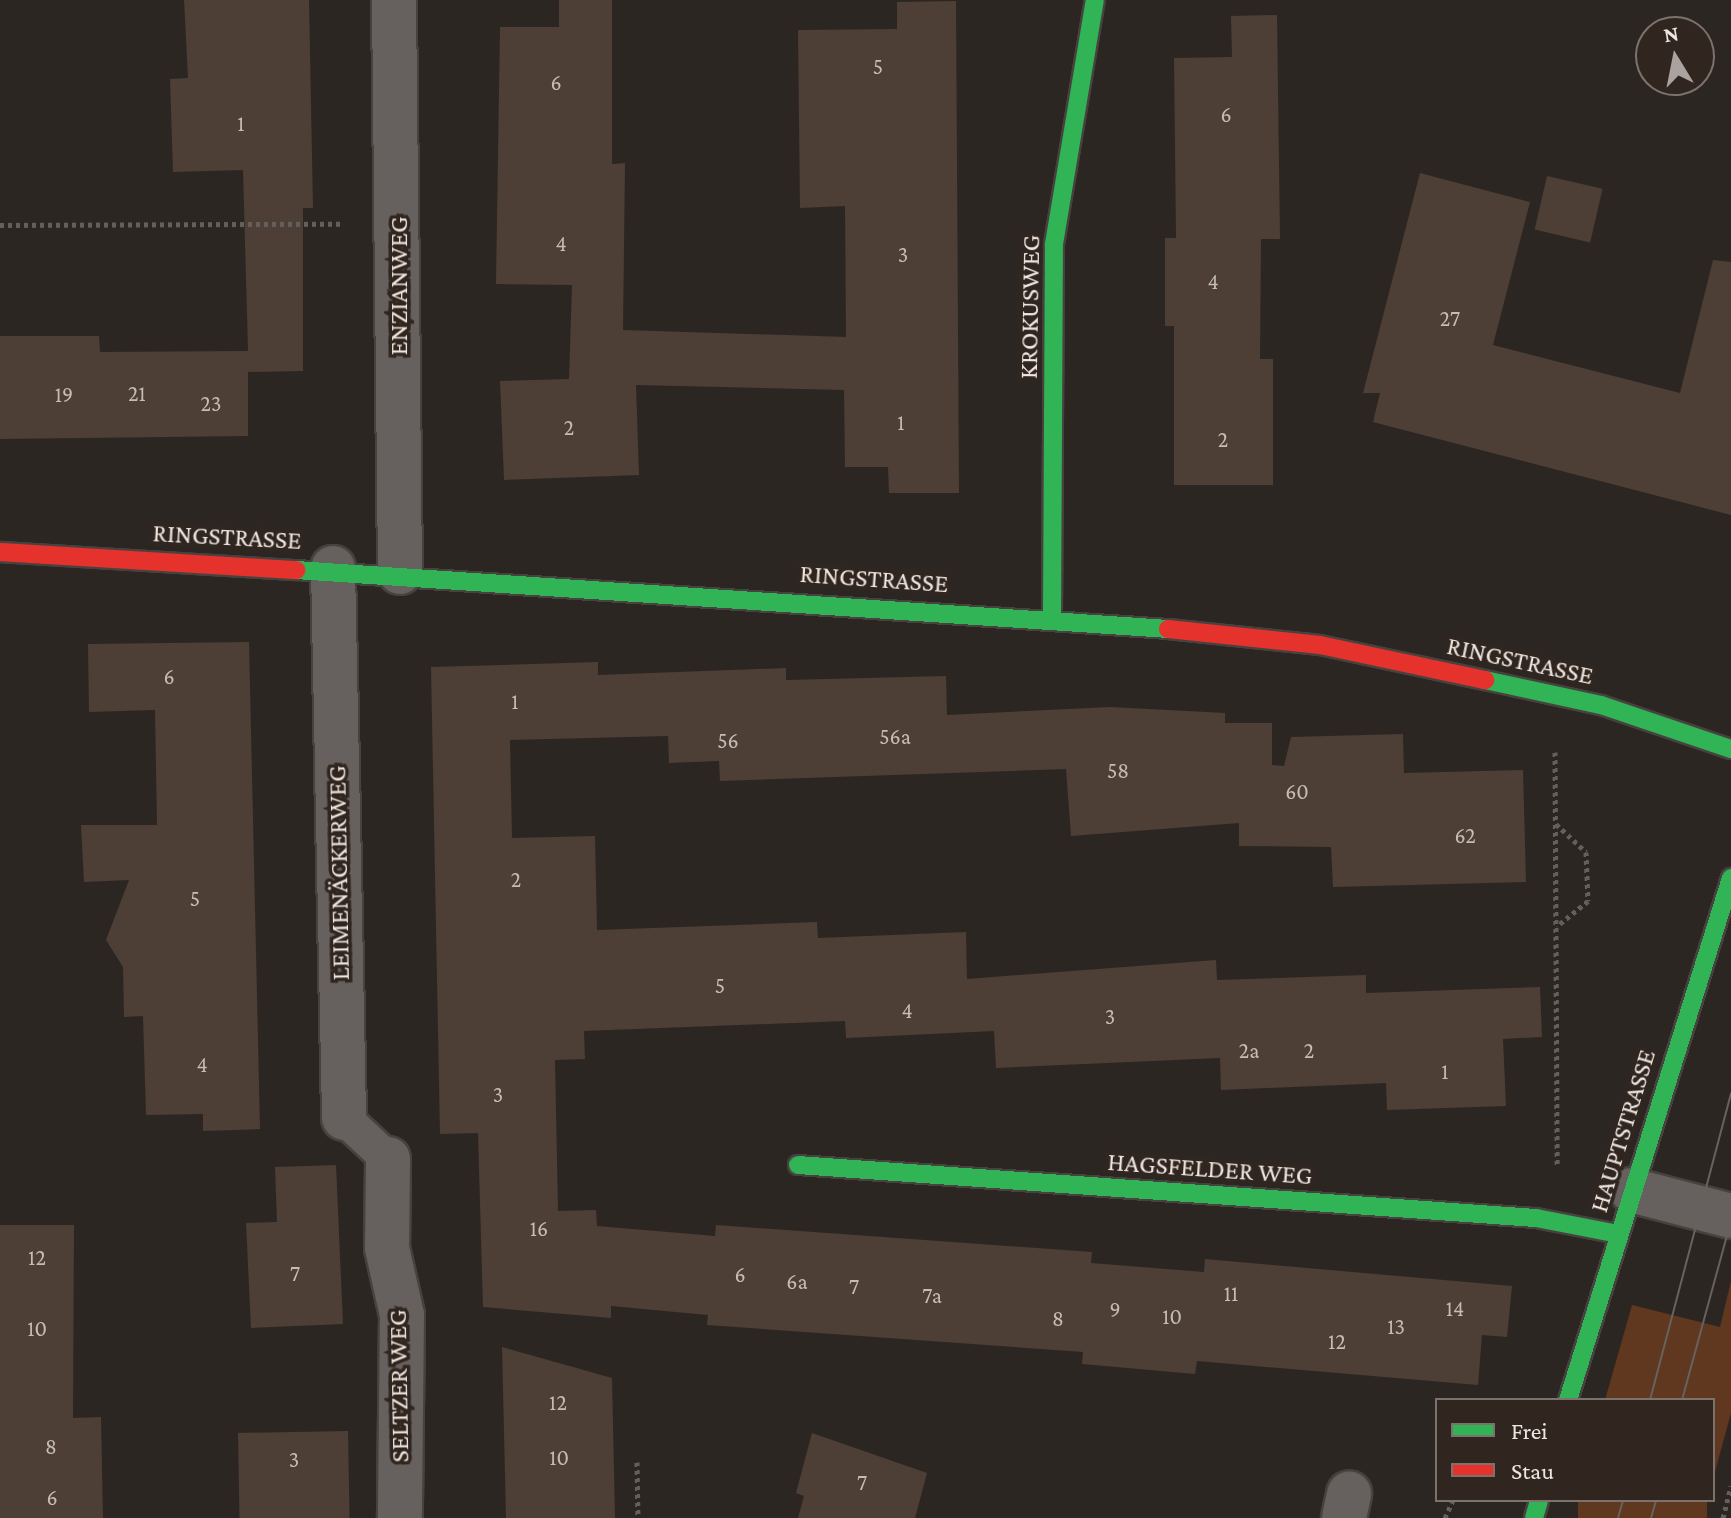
<!DOCTYPE html>
<html>
<head>
<meta charset="utf-8">
<style>
  body { margin:0 }
  #map { position:relative; width:1731px; height:1518px; overflow:hidden; background:#2c2623; font-family:"Crimson Pro",serif }
  div>[style] { position:absolute }
  [style*='--x'] { left:calc(var(--x)*1px); top:calc(var(--y)*1px); width:calc(var(--w)*1px); rotate:calc(var(--a)*1deg) }
  .green>* { inset:0; background:#60371f; transform-origin:0 0 }
  .building>* { inset:0; background:#4d3f35; transform-origin:0 0 }
  .path>* { height:5px; margin-top:-2.5px; transform-origin:0; background:repeating-linear-gradient(90deg,#635f5d 0 4px,transparent 0 8px) }
  .roads { filter:drop-shadow(2px 0 #47423f) drop-shadow(-2px 0 #47423f) drop-shadow(0 2px #47423f) drop-shadow(0 -2px #47423f) }
  .lane>* { height:34px; margin:-17px; padding:0 17px; transform-origin:17px; border-radius:17px; background:#66615e }
  .street>* { height:44px; margin:-22px; padding:0 22px; transform-origin:22px; border-radius:22px; background:#66615e }
  .fast>* { height:18px; margin:-9px; padding:0 9px; transform-origin:9px; border-radius:9px; background:#30b455 }
  .jam>* { height:18px; margin:-9px; padding:0 9px; transform-origin:9px; border-radius:9px; background:#e5322d }
  .tram>* { height:2px; margin:-1px; padding:0 1px; transform-origin:1px; border-radius:1px; background:#68625f }
  span { translate:-50% -50%; white-space:nowrap; text-align:center; line-height:1.15; -webkit-text-stroke:7px #30251f; paint-order:stroke }
  .number-label { font-size:22px; color:#c5bcb5 }
  .number-label span { -webkit-text-stroke-width:0 }
  .street-label { font-size:26px; color:#ede5e0 }
  .legend { position:absolute; left:1435px; top:1398px; width:280px; height:104px; box-sizing:border-box; background:#30251f; border:2px solid #7c726c; margin:0; padding:10px 14px; list-style:none; font-size:24px; color:#ede5e0 }
  .legend li { display:flex; align-items:center; gap:16px; height:40px }
  .legend b { width:40px; border:2px solid #7c726c }
  .north { position:absolute; left:1635px; top:16px; width:80px; height:80px; box-sizing:border-box; background:#30251f; border:2px solid #7c726c; border-radius:50%; rotate:350deg; font-size:22px; font-weight:700; line-height:32px; text-align:center; color:#ede5e0 }
  .north::after { content:''; display:block; margin:auto; width:28px; height:36px; background:#a9a29e; clip-path:polygon(50% 0,100% 100%,50% 72%,0 100%) }
</style>
</head>
<body>
<div id="map">
  <div class="green">
    <div style="clip-path:polygon(1731px 1281px,1731px 1413px,1713px 1479px,1713px 1400px,1605px 1400px,1632px 1305px,1720px 1327px)"></div>
    <div style="left:1578px;top:1500px;width:129px;height:19px"></div>
  </div>
  <div class="building">
    <div style="clip-path:polygon(184px 0,309px 0,313px 208px,303px 208px,303px 371px,248px 372px,248px 436px,0 439px,0 336px,99px 336px,100px 352px,248px 351px,243px 170px,173px 172px,170px 79px,188px 78px)"></div>
    <div style="clip-path:polygon(559px 0,612px 0,612px 164px,625px 163px,623px 330px,846px 337px,845px 206px,800px 208px,798px 30px,897px 29px,897px 2px,956px 1px,959px 493px,889px 493px,888px 467px,845px 467px,844px 390px,636px 385px,639px 475px,504px 480px,500px 381px,569px 379px,572px 285px,496px 284px,500px 27px,559px 27px)"></div>
    <div style="clip-path:polygon(1277px 15px,1280px 239px,1261px 239px,1260px 359px,1273px 359px,1273px 485px,1174px 485px,1174px 326px,1165px 326px,1165px 238px,1176px 238px,1174px 58px,1232px 57px,1231px 16px)"></div>
    <div style="clip-path:polygon(1420px 173px,1530px 202px,1493px 345px,1680px 393px,1713px 260px,1731px 262px,1731px 515px,1373px 422px,1380px 393px,1363px 393px)"></div>
    <div style="left:1547px;top:176px;width:57px;height:55px;rotate:13deg"></div>
    <div style="clip-path:polygon(249px 642px,260px 1129px,203px 1131px,203px 1114px,146px 1115px,143px 1016px,124px 1017px,123px 967px,106px 940px,129px 880px,84px 882px,81px 825px,157px 825px,155px 710px,89px 712px,88px 644px)"></div>
    <div style="clip-path:polygon(598px 662px,598px 675px,786px 668px,786px 680px,946px 676px,947px 715px,1110px 707px,1225px 713px,1225px 723px,1272px 723px,1272px 765px,1284px 766px,1291px 737px,1403px 734px,1404px 773px,1523px 770px,1526px 882px,1333px 887px,1331px 847px,1239px 846px,1239px 823px,1071px 836px,1066px 769px,720px 781px,719px 761px,669px 763px,668px 736px,510px 740px,512px 838px,595px 836px,597px 930px,817px 922px,818px 938px,966px 932px,967px 979px,1216px 960px,1217px 980px,1366px 975px,1366px 993px,1540px 987px,1542px 1037px,1503px 1039px,1506px 1106px,1387px 1110px,1386px 1083px,1221px 1090px,1220px 1058px,996px 1068px,994px 1031px,846px 1038px,845px 1021px,584px 1031px,585px 1059px,555px 1060px,558px 1211px,596px 1210px,597px 1226px,715px 1236px,716px 1225px,1092px 1252px,1091px 1263px,1204px 1272px,1205px 1259px,1512px 1286px,1507px 1337px,1482px 1335px,1478px 1385px,1197px 1361px,1195px 1374px,1082px 1364px,1083px 1352px,707px 1325px,708px 1315px,611px 1306px,611px 1318px,483px 1307px,478px 1133px,440px 1134px,431px 667px)"></div>
    <div style="clip-path:polygon(336px 1165px,343px 1324px,251px 1328px,246px 1223px,277px 1222px,275px 1167px)"></div>
    <div style="clip-path:polygon(0 1225px,74px 1225px,73px 1418px,101px 1417px,103px 1518px,0 1518px)"></div>
    <div style="clip-path:polygon(502px 1347px,612px 1378px,615px 1518px,506px 1518px)"></div>
    <div style="left:348px;top:1431px;width:87px;height:110px;rotate:89deg"></div>
    <div style="clip-path:polygon(812px 1433px,927px 1473px,915px 1518px,798px 1518px,804px 1496px,796px 1493px)"></div>
  </div>
  <div class="path">
    <div style="--x:0;--y:225;--w:343;--a:-0.2"></div>
    <div style="--x:1555;--y:752;--w:414;--a:89.7"></div>
    <div style="--x:1556;--y:824;--w:41;--a:43"></div>
    <div style="--x:1586;--y:852;--w:49;--a:87.7"></div>
    <div style="--x:1588;--y:901;--w:40;--a:141"></div>
    <div style="--x:637;--y:1462;--w:56;--a:89"></div>
    <div style="--x:1445;--y:1518;--w:20;--a:-66"></div>
    <div style="--x:1723;--y:1518;--w:33;--a:-76"></div>
  </div>
  <div class="roads">
    <div class="lane">
      <div style="--x:344;--y:1118;--w:60;--a:43"></div>
    </div>
    <div class="street">
      <div style="--x:394;--y:0;--w:572;--a:89.4"></div>
      <div style="--x:333;--y:568;--w:550;--a:88.85"></div>
      <div style="--x:388;--y:1159;--w:89;--a:90.6"></div>
      <div style="--x:387;--y:1248;--w:69;--a:77.4"></div>
      <div style="--x:402;--y:1315;--w:203;--a:90.6"></div>
      <div style="--x:1631;--y:1190;--w:103;--a:14.6"></div>
      <div style="--x:1344;--y:1518;--w:25;--a:-78"></div>
    </div>
    <div class="fast">
      <div style="--x:296;--y:570;--w:874;--a:3.87"></div>
      <div style="--x:1052;--y:617;--w:373;--a:-89.7"></div>
      <div style="--x:1054;--y:244;--w:247;--a:-80.5"></div>
      <div style="--x:1485;--y:680;--w:119;--a:12.2"></div>
      <div style="--x:1601;--y:705;--w:137;--a:18.7"></div>
      <div style="--x:798;--y:1165;--w:740;--a:4.11"></div>
      <div style="--x:1536;--y:1218;--w:84;--a:11"></div>
      <div style="--x:1568;--y:1400;--w:547;--a:-72.66"></div>
      <div style="--x:1534;--y:1518;--w:19;--a:-74"></div>
    </div>
    <div class="jam">
      <div style="--x:0;--y:552;--w:297;--a:3.5"></div>
      <div style="--x:1168;--y:629;--w:153;--a:6"></div>
      <div style="--x:1320;--y:645;--w:169;--a:12"></div>
    </div>
  </div>
  <div class="tram">
    <div style="--x:1650;--y:1400;--w:317;--a:-75.2"></div>
    <div style="--x:1682;--y:1400;--w:186;--a:-74.7"></div>
    <div style="--x:1618;--y:1518;--w:19;--a:-74"></div>
    <div style="--x:1651;--y:1518;--w:19;--a:-74"></div>
  </div>
  <div class="number-label">
    <span style="left:878px;top:67px">5</span>
    <span style="left:556px;top:83px">6</span>
    <span style="left:1226px;top:115px">6</span>
    <span style="left:241px;top:124px">1</span>
    <span style="left:561px;top:244px">4</span>
    <span style="left:903px;top:255px">3</span>
    <span style="left:1213px;top:282px">4</span>
    <span style="left:1450px;top:319px">27</span>
    <span style="left:137px;top:394px">21</span>
    <span style="left:64px;top:395px">19</span>
    <span style="left:211px;top:404px">23</span>
    <span style="left:901px;top:423px">1</span>
    <span style="left:569px;top:428px">2</span>
    <span style="left:1223px;top:440px">2</span>
    <span style="left:169px;top:677px">6</span>
    <span style="left:515px;top:702px">1</span>
    <span style="left:895px;top:737px">56a</span>
    <span style="left:728px;top:741px">56</span>
    <span style="left:1118px;top:771px">58</span>
    <span style="left:1297px;top:792px">60</span>
    <span style="left:1465px;top:836px">62</span>
    <span style="left:516px;top:880px">2</span>
    <span style="left:195px;top:899px">5</span>
    <span style="left:720px;top:986px">5</span>
    <span style="left:907px;top:1011px">4</span>
    <span style="left:1110px;top:1017px">3</span>
    <span style="left:1249px;top:1051px">2a</span>
    <span style="left:1309px;top:1051px">2</span>
    <span style="left:202px;top:1065px">4</span>
    <span style="left:1445px;top:1072px">1</span>
    <span style="left:498px;top:1095px">3</span>
    <span style="left:539px;top:1229px">16</span>
    <span style="left:37px;top:1258px">12</span>
    <span style="left:295px;top:1274px">7</span>
    <span style="left:740px;top:1275px">6</span>
    <span style="left:797px;top:1282px">6a</span>
    <span style="left:854px;top:1287px">7</span>
    <span style="left:1231px;top:1294px">11</span>
    <span style="left:932px;top:1296px">7a</span>
    <span style="left:1455px;top:1309px">14</span>
    <span style="left:1115px;top:1310px">9</span>
    <span style="left:1172px;top:1317px">10</span>
    <span style="left:1058px;top:1319px">8</span>
    <span style="left:1396px;top:1327px">13</span>
    <span style="left:37px;top:1329px">10</span>
    <span style="left:1337px;top:1342px">12</span>
    <span style="left:558px;top:1403px">12</span>
    <span style="left:51px;top:1447px">8</span>
    <span style="left:559px;top:1458px">10</span>
    <span style="left:294px;top:1460px">3</span>
    <span style="left:862px;top:1483px">7</span>
    <span style="left:52px;top:1498px">6</span>
  </div>
  <div class="street-label">
    <span style="left:399px;top:286px;rotate:-90deg">ENZIANWEG</span>
    <span style="left:1030px;top:307px;rotate:-89deg">KROKUSWEG</span>
    <span style="left:227px;top:537px;rotate:3deg">RINGSTRASSE</span>
    <span style="left:874px;top:579px;rotate:4deg">RINGSTRASSE</span>
    <span style="left:1520px;top:661px;rotate:12deg">RINGSTRASSE</span>
    <span style="left:339px;top:873px;rotate:-91deg">LEIMENÄCKERWEG</span>
    <span style="left:1623px;top:1131px;rotate:-73deg">HAUPTSTRASSE</span>
    <span style="left:1210px;top:1169px;rotate:4deg">HAGSFELDER WEG</span>
    <span style="left:399px;top:1386px;rotate:-91deg">SELTZER WEG</span>
  </div>
  <ul class="legend">
  <li><b style="height:10px;background:#30b455"></b>Frei</li>
  <li><b style="height:10px;background:#e5322d"></b>Stau</li>
  </ul>
  <div class="north">N</div>
</div>
</body>
</html>
